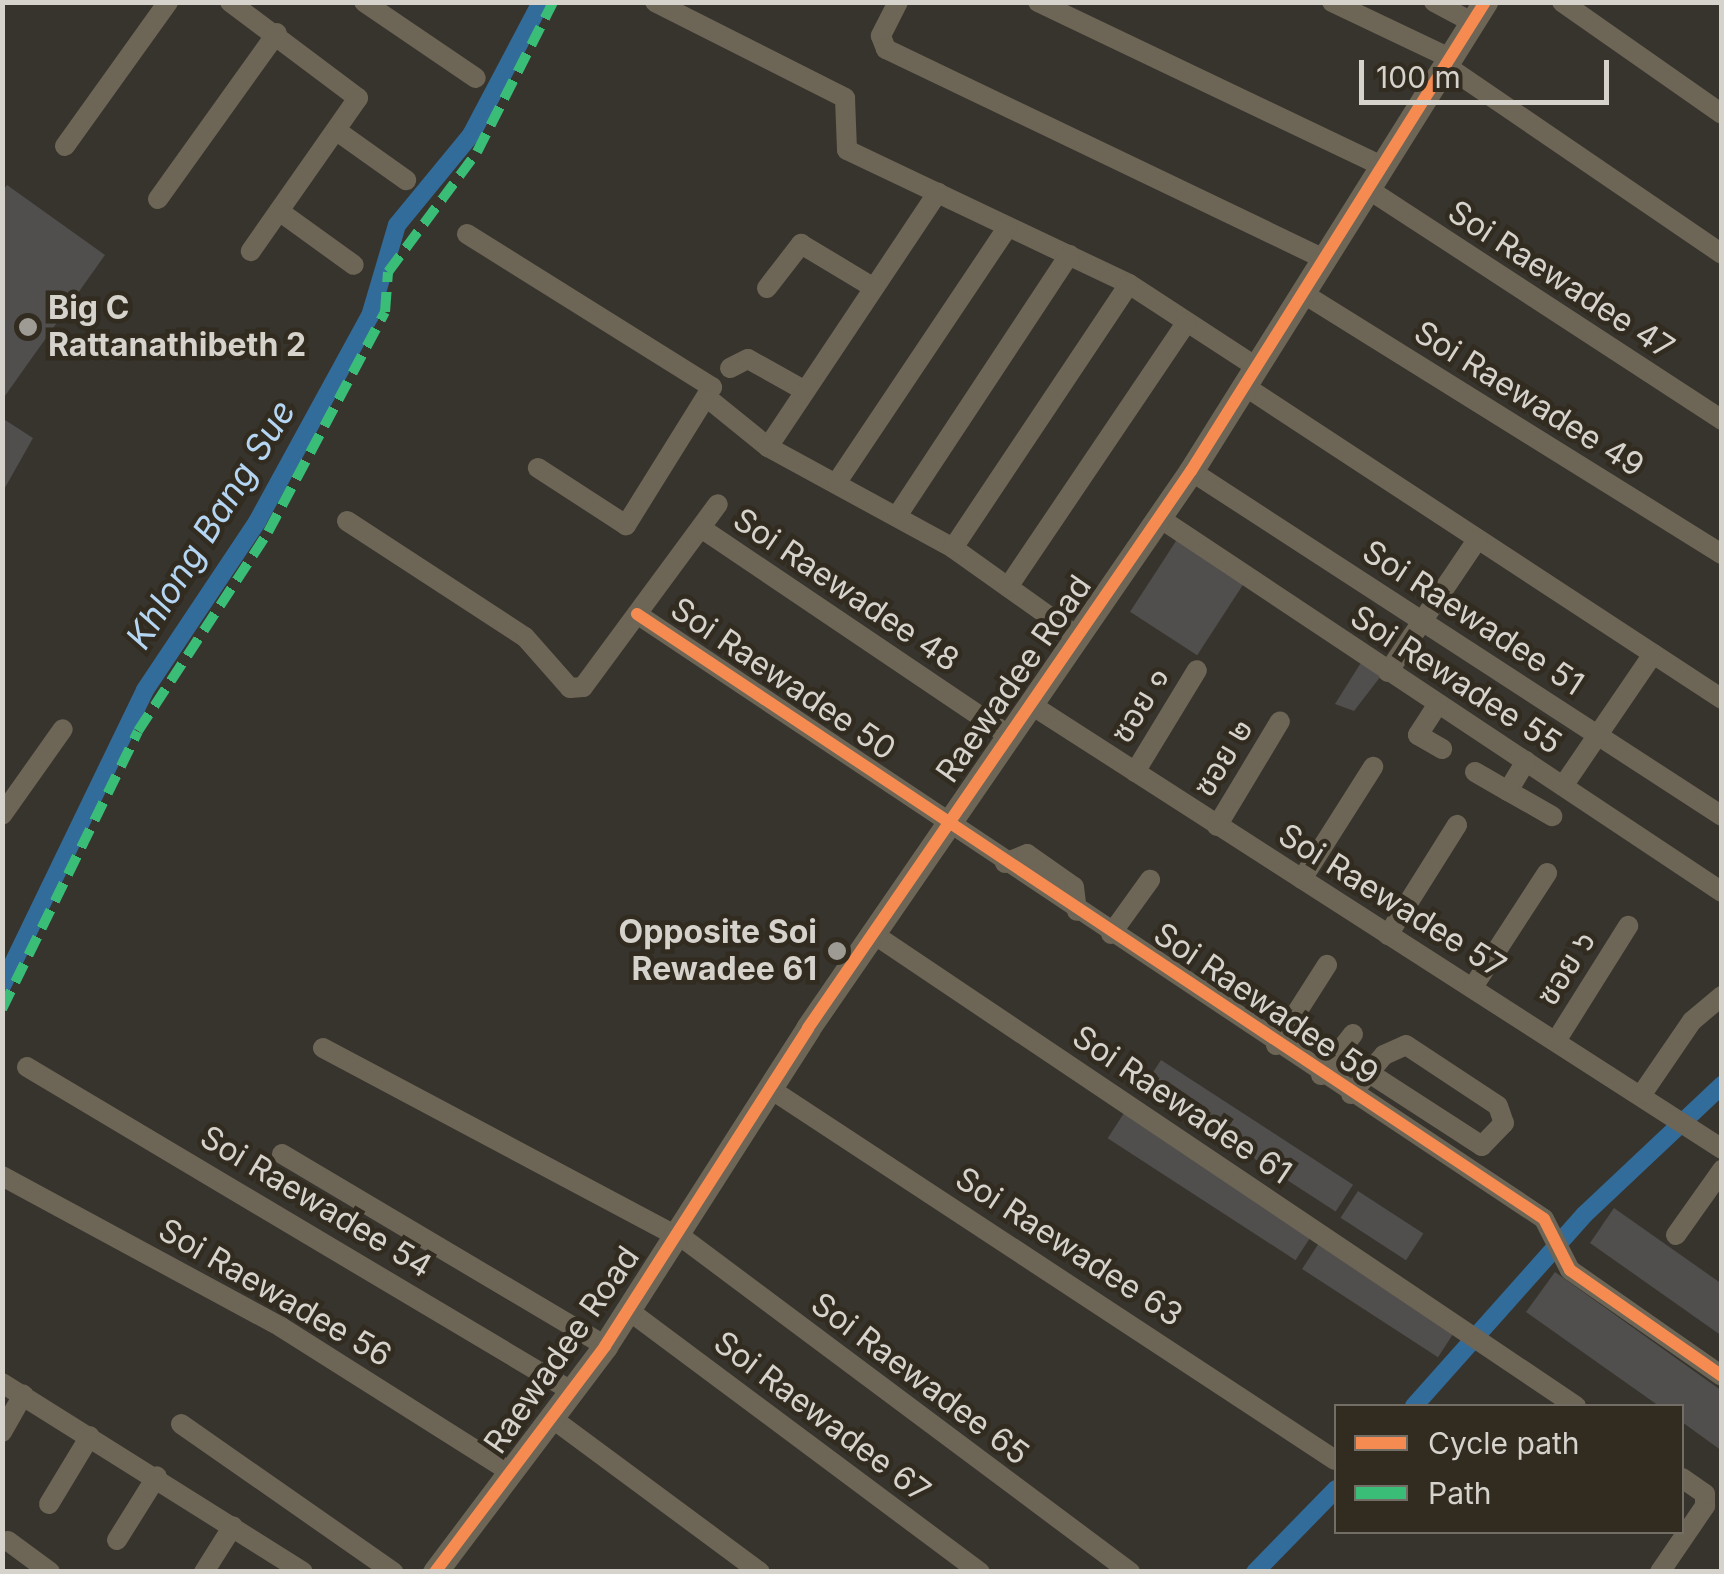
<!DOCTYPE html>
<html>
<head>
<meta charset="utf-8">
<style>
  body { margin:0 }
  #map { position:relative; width:1724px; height:1574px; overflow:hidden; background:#37342e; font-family:Inter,"Noto Sans Thai",sans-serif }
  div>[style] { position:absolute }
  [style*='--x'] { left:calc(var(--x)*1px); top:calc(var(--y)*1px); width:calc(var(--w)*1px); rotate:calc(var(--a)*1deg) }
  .canal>* { height:18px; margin:-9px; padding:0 9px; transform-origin:9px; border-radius:9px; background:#326c9a }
  .building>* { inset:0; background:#504f4d; transform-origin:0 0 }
  .minor>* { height:20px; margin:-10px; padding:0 10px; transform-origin:10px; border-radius:10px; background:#6d6555 }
  .tertiary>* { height:25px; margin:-12.5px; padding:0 12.5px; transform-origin:12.5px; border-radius:12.5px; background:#6d6555 }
  .quiet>* { height:10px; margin-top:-5px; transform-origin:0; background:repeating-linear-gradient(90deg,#3abd76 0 20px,transparent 0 30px) }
  .cycleway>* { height:12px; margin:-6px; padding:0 6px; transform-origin:6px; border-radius:6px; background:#f68b52 }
  .dots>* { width:28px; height:28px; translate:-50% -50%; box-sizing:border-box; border:5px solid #312b20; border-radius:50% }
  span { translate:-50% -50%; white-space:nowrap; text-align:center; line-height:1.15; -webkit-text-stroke:9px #312b20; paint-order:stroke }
  .street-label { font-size:32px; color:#d6d2cc }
  .poi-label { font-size:32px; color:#d6d2cc; font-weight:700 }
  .left { translate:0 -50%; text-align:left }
  .right { translate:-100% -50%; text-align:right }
  .water-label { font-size:35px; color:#b5d6f3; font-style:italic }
  .frame { position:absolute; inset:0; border:5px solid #d6d2cc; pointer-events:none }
  .legend { position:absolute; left:1334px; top:1404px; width:350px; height:130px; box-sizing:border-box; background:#312b20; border:2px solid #736e65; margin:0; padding:12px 18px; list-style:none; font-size:30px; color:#d6d2cc }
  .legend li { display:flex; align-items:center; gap:20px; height:50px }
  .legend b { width:50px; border:2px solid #736e65 }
  .scale { position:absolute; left:1359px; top:60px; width:250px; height:45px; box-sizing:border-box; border:5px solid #d6d2cc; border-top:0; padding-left:12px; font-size:30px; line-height:35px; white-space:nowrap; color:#d6d2cc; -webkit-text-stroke:8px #312b20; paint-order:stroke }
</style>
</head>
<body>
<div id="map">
  <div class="canal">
    <div style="--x:2;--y:986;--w:329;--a:-64.2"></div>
    <div style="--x:145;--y:690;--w:202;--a:-56.3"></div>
    <div style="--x:257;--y:522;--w:235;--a:-61.3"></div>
    <div style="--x:370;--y:316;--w:95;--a:-73.5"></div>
    <div style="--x:397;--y:225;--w:117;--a:-50.6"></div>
    <div style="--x:471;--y:135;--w:150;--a:-62.2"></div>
    <div style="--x:1414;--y:1406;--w:256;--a:-48.3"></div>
    <div style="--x:1584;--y:1215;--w:190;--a:-43.3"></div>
    <div style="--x:1255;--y:1572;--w:116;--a:-45.7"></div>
  </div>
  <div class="building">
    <div style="clip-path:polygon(7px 185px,105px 255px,2px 400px,2px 192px)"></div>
    <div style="clip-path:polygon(2px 418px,33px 438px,2px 493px)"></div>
    <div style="left:1178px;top:538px;width:80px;height:88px;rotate:33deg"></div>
    <div style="clip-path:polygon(1362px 661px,1384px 672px,1354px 711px,1335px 704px)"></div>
    <div style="left:1161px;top:1060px;width:229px;height:32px;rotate:33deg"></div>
    <div style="left:1124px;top:1113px;width:224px;height:30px;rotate:33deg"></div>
    <div style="left:1358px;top:1191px;width:78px;height:32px;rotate:33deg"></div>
    <div style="clip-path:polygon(1614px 1208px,1722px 1284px,1722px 1336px,1590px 1243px)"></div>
    <div style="left:1319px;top:1243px;width:162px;height:31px;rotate:33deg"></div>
    <div style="clip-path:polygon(1555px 1272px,1722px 1391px,1722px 1451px,1682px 1422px,1682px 1406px,1659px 1406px,1526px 1312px)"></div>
  </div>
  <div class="minor">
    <div style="--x:230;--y:2;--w:160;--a:36.9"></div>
    <div style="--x:358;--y:98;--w:187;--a:125"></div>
    <div style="--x:364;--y:2;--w:135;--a:34.2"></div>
    <div style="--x:655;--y:2;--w:213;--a:26.8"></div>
    <div style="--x:845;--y:98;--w:52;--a:87.8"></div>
    <div style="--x:847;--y:150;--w:312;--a:25.4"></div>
    <div style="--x:1129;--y:284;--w:154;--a:33.1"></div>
    <div style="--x:898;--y:2;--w:38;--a:117"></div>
    <div style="--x:881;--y:36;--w:14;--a:69"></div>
    <div style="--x:886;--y:49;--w:487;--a:25.6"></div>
    <div style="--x:1038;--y:2;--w:381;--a:25.5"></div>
    <div style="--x:1332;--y:2;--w:131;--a:25.4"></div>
    <div style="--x:1434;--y:2;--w:43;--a:27.8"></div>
    <div style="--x:1562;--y:2;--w:195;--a:35"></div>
    <div style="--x:1445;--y:65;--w:335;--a:34.3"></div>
    <div style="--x:337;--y:131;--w:85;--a:35.4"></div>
    <div style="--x:65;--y:146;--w:177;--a:-54.4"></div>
    <div style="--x:1368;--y:189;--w:423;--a:33.1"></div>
    <div style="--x:158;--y:199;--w:204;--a:-54.4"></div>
    <div style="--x:279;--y:211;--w:92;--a:35.8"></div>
    <div style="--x:467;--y:234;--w:289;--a:32"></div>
    <div style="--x:712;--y:387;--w:163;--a:121.9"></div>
    <div style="--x:626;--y:525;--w:105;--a:-147.1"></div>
    <div style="--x:767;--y:288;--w:56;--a:-52.3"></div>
    <div style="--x:801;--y:244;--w:82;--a:31"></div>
    <div style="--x:1304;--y:294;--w:492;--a:31.9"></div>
    <div style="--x:730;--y:368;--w:20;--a:-27"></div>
    <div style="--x:748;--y:359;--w:60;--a:29.1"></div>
    <div style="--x:1246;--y:387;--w:569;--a:33.24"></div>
    <div style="--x:710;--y:400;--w:75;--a:39"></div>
    <div style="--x:768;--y:447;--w:211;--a:28.6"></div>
    <div style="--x:953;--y:548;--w:152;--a:35.4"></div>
    <div style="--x:768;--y:447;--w:306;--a:-56.3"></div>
    <div style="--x:1191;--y:471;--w:633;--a:33.01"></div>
    <div style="--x:837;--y:482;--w:307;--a:-56.2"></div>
    <div style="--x:897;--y:516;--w:313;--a:-56.6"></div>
    <div style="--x:1158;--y:517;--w:677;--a:33.62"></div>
    <div style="--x:347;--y:521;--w:212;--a:33.1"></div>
    <div style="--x:525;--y:637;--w:68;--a:48.6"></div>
    <div style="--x:570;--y:688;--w:13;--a:-4"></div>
    <div style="--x:583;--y:687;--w:227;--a:-53.6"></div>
    <div style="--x:701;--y:528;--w:370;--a:34"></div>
    <div style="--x:953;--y:548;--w:317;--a:-56.3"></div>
    <div style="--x:1008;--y:587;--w:318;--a:-56"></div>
    <div style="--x:637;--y:614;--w:1090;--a:33.7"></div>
    <div style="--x:1544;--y:1219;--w:57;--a:63"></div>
    <div style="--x:1570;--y:1270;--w:185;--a:34.9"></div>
    <div style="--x:1388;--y:672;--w:159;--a:-56"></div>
    <div style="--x:1030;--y:704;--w:823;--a:32.74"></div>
    <div style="--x:1438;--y:704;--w:37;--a:123"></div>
    <div style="--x:1418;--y:735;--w:28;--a:30"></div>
    <div style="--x:1526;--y:761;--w:35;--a:121"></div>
    <div style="--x:1508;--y:791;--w:51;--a:29.6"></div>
    <div style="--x:1135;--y:772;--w:119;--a:-58.7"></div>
    <div style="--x:1475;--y:772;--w:38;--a:30"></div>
    <div style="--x:1563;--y:786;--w:160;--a:-55.7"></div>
    <div style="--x:2;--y:815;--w:105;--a:-54.7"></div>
    <div style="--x:1217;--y:826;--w:122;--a:-59"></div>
    <div style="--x:1005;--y:863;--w:24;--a:-22"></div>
    <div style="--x:1027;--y:854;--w:57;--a:35.1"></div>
    <div style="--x:1074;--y:887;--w:24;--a:83"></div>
    <div style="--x:1302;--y:879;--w:133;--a:-57.6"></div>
    <div style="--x:872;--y:933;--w:848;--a:33.9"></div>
    <div style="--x:1111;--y:934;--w:67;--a:-54.2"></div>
    <div style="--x:1388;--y:935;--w:130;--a:-57.9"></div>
    <div style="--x:1473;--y:987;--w:136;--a:-57"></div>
    <div style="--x:1556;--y:1041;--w:136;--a:-57.9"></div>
    <div style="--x:1276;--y:1045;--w:95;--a:-57.5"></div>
    <div style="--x:323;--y:1048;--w:398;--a:28"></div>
    <div style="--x:27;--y:1067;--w:635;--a:30.76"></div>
    <div style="--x:1321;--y:1075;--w:52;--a:-52"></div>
    <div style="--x:769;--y:1088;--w:677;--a:33.31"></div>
    <div style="--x:1351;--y:1094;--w:51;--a:-49.8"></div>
    <div style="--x:1384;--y:1055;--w:24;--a:-24"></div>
    <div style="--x:1406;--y:1045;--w:110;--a:33.5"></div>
    <div style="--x:1498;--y:1106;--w:18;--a:71"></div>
    <div style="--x:1504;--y:1123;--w:32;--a:134"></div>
    <div style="--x:1482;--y:1146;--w:135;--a:-147.1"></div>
    <div style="--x:1642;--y:1094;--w:88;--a:-55.6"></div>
    <div style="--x:1692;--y:1021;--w:39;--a:-40"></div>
    <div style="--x:282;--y:1154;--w:376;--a:30.7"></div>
    <div style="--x:2;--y:1176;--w:317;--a:28.4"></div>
    <div style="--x:281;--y:1327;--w:273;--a:32.3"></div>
    <div style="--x:676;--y:1233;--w:567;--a:36.75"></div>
    <div style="--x:1676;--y:1235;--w:80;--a:-54.7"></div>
    <div style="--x:628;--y:1310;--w:439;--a:36.7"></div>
    <div style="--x:2;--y:1383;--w:355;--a:32.1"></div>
    <div style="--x:553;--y:1419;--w:257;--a:36.5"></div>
    <div style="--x:181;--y:1424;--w:259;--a:34.9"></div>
    <div style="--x:2;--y:1432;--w:43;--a:-60.4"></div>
    <div style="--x:49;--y:1504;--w:79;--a:-58.9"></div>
    <div style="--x:117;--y:1540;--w:75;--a:-58"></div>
    <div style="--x:8;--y:1541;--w:52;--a:36.4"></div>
    <div style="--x:204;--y:1572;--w:54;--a:-57.8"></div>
    <div style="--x:1660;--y:1572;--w:80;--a:-55.7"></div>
    <div style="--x:1705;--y:1506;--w:12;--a:-90"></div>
    <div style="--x:1705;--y:1494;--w:28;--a:-145"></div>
  </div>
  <div class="tertiary">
    <div style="--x:435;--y:1572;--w:283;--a:-53"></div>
    <div style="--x:605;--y:1346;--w:377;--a:-57.4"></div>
    <div style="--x:808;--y:1028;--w:676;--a:-55.49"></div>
    <div style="--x:1191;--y:471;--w:554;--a:-57.92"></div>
  </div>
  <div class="quiet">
    <div style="--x:2;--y:1009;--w:309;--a:-63.9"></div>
    <div style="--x:138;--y:731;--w:238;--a:-56.8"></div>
    <div style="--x:268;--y:532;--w:249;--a:-62"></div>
    <div style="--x:385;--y:312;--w:40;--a:-85.7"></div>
    <div style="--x:388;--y:272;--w:149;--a:-53.4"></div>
    <div style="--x:477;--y:152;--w:168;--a:-63.1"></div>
  </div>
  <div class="cycleway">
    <div style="--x:637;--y:614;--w:1090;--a:33.7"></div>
    <div style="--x:1544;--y:1219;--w:57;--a:63"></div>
    <div style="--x:1570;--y:1270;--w:185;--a:34.9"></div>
    <div style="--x:435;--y:1572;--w:283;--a:-53"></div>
    <div style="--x:605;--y:1346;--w:377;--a:-57.4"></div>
    <div style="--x:808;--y:1028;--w:676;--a:-55.49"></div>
    <div style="--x:1191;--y:471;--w:554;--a:-57.92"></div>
  </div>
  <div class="dots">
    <div style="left:28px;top:327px;background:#9e9b95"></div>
    <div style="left:837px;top:951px;background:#9e9b95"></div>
  </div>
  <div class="street-label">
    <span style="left:1561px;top:280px;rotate:33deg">Soi Raewadee 47</span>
    <span style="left:1529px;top:399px;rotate:32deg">Soi Raewadee 49</span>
    <span style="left:846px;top:590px;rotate:34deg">Soi Raewadee 48</span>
    <span style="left:1473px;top:618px;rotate:33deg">Soi Raewadee 51</span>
    <span style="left:783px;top:679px;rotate:34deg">Soi Raewadee 50</span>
    <span style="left:1014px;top:679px;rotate:-55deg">Raewadee Road</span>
    <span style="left:1456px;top:680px;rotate:33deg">Soi Rewadee 55</span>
    <span style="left:1140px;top:705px;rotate:-59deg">ซอย ๑</span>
    <span style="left:1223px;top:758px;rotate:-59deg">ซอย ๒</span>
    <span style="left:1392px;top:901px;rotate:32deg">Soi Raewadee 57</span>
    <span style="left:1566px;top:968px;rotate:-58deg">ซอย ๖</span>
    <span style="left:1266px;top:1004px;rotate:34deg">Soi Raewadee 59</span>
    <span style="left:1182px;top:1105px;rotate:34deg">Soi Raewadee 61</span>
    <span style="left:316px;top:1202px;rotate:31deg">Soi Raewadee 54</span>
    <span style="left:1069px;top:1247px;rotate:33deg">Soi Raewadee 63</span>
    <span style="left:275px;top:1293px;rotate:30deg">Soi Raewadee 56</span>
    <span style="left:562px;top:1350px;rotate:-55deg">Raewadee Road</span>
    <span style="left:920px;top:1379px;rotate:37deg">Soi Raewadee 65</span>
    <span style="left:822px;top:1417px;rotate:37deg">Soi Raewadee 67</span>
  </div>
  <div class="poi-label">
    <span class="left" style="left:48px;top:327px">Big C<br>Rattanathibeth 2</span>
    <span class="right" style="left:817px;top:951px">Opposite Soi<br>Rewadee 61</span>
  </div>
  <div class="water-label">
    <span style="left:210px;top:524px;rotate:-58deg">Khlong Bang Sue</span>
  </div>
  <div class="frame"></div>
  <ul class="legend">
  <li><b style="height:12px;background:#f68b52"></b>Cycle path</li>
  <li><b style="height:12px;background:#3abd76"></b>Path</li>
  </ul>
  <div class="scale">100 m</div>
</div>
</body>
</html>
